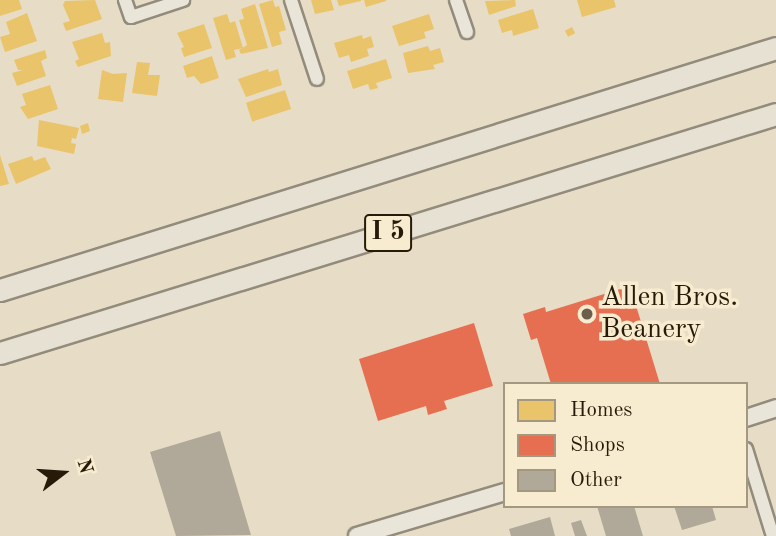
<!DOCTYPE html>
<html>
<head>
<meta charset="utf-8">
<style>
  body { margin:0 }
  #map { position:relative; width:776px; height:536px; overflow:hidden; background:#e7dcc5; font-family:"Old Standard TT",serif }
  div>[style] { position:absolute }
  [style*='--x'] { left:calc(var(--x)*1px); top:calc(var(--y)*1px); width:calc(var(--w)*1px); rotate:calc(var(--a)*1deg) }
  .homes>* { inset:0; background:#e9c46a; transform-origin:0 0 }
  .shops>* { inset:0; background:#e76f51 }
  .building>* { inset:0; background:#b0a898 }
  .roads { filter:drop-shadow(2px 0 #938b7c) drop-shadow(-2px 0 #938b7c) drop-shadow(0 2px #938b7c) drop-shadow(0 -2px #938b7c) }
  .street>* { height:12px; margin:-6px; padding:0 6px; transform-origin:6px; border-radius:6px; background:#eae5d9 }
  .secondary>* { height:16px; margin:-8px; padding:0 8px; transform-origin:8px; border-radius:8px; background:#eae5d9 }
  .highway>* { height:21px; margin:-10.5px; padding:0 10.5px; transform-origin:10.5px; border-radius:10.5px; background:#e7e1d3 }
  .dots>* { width:19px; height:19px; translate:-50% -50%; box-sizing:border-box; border:4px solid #f8ecd0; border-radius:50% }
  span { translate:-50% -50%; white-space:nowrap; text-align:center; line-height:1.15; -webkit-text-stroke:7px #f8ecd0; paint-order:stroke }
  .shield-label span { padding:2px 5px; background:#f8ecd0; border:2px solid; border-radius:5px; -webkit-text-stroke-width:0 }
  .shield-label { font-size:26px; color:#281a09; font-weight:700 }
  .poi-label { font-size:28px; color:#281a09 }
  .left { translate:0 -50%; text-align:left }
  .legend { position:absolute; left:503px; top:382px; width:245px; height:126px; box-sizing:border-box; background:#f8ecd0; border:2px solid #a59880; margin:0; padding:9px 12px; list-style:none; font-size:21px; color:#281a09 }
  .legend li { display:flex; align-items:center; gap:14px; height:35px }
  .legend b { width:35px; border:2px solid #a59880 }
  .north { position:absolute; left:28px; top:438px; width:70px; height:70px; -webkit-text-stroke:5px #f8ecd0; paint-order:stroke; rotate:73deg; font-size:19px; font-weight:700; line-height:28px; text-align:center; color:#281a09 }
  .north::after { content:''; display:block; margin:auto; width:24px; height:32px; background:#281a09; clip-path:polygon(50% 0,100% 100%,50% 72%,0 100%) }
</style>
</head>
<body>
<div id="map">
  <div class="homes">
    <div style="clip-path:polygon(0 0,19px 0,22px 9px,0 16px)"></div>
    <div style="clip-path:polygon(95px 0,102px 19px,66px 31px,63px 23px,70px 21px,63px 5px,65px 1px)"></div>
    <div style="clip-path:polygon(273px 0,275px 7px,279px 6px,286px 30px,279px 32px,282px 44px,272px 47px,259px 4px)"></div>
    <div style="clip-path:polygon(311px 0,331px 0,334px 10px,315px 14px)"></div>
    <div style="clip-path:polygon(337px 0,361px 0,361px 1px,339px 6px)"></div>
    <div style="clip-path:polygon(364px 0,386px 0,386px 1px,366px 7px)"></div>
    <div style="clip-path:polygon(515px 0,516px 6px,489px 15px,485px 1px)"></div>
    <div style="clip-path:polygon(577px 0,614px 0,616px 7px,582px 17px)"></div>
    <div style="clip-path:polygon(255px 4px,268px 48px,241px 54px,239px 50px,247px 45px,239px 20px,244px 19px,241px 9px)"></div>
    <div style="clip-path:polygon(533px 9px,539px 28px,513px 36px,512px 30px,502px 33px,498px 20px)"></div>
    <div style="clip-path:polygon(27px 13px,37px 41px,5px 52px,0 37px,10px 34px,6px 22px)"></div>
    <div style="clip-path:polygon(227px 14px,230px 23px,235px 21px,243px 48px,234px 50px,236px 57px,226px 60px,213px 18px)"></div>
    <div style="clip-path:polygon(429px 14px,434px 29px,424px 32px,426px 38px,399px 46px,392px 26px)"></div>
    <div style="clip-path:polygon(204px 24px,212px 48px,184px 57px,181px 48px,184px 47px,177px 33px)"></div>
    <div style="left:572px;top:27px;width:7px;height:8px;rotate:63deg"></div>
    <div style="clip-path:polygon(102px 33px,105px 43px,110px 42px,111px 56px,78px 67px,75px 61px,79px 59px,72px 42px)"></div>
    <div style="clip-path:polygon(362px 35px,363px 39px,371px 36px,374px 47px,367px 49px,369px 56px,351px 62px,349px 55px,339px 58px,334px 43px)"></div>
    <div style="clip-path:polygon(428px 46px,430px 51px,440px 48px,444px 62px,433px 65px,435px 69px,408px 73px,403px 53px)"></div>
    <div style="clip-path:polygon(45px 50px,47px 58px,41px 61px,46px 76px,17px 86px,12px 73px,23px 70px,18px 70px,14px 60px)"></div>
    <div style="clip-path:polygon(212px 56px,219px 78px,201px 84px,194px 76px,187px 78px,183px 66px)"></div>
    <div style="clip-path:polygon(386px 59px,392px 78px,376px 83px,378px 88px,370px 90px,368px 84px,353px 89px,347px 71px)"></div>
    <div style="clip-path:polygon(137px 62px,150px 63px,148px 75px,160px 75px,157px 96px,132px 93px)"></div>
    <div style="clip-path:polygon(268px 69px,269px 72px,278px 69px,282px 85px,246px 97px,238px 79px)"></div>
    <div style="clip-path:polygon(102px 70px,113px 74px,127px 73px,123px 102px,98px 99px)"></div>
    <div style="clip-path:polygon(50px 85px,58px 109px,28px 119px,20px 107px,26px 105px,22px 94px)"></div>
    <div style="left:285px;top:90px;width:20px;height:41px;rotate:72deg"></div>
    <div style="clip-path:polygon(39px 120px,79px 128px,76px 139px,72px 138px,71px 143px,76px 144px,74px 154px,37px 146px)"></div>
    <div style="clip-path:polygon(88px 123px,90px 131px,82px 134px,80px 126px)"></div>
    <div style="clip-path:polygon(0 155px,9px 184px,0 186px)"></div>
    <div style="clip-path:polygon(32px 156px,34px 161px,45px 157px,51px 169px,16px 184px,8px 164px)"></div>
  </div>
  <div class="shops">
    <div style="clip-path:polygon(630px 286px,660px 384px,551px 384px,537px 338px,531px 340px,523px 314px,545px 307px,546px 312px)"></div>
    <div style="clip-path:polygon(474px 323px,493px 386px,444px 401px,447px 409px,428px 415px,426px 406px,378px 421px,359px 359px)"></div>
  </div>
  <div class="building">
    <div style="clip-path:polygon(220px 431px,251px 535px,176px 536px,150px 452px)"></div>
    <div style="clip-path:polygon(597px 506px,634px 506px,643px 536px,606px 536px)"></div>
    <div style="clip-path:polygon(674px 506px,712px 506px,716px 520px,682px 530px)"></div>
    <div style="clip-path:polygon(550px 517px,555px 536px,511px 536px,509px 529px)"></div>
    <div style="clip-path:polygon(581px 520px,587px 536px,575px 536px,571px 523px)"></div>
  </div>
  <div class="roads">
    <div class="street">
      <div style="--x:125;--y:0;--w:18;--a:71"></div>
      <div style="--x:131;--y:17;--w:55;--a:-18.1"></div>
      <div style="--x:291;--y:0;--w:83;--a:71.8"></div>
      <div style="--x:456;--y:0;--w:34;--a:71"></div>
      <div style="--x:746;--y:449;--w:91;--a:72.8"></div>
    </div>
    <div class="secondary">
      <div style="--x:746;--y:418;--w:32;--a:-18"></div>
      <div style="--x:357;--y:536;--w:154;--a:-16.6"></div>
    </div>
    <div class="highway">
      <div style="--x:0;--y:290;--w:813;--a:-17.32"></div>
      <div style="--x:0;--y:353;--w:812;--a:-17.12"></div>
    </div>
  </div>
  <div class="dots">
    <div style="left:587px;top:314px;background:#6b5e4b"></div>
  </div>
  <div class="shield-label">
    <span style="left:388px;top:233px">I 5</span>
  </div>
  <div class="poi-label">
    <span class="left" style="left:601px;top:314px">Allen Bros.<br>Beanery</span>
  </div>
  <ul class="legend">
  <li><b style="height:19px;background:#e9c46a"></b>Homes</li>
  <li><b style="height:19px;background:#e76f51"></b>Shops</li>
  <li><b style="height:19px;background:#b0a898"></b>Other</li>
  </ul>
  <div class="north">N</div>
</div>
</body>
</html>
